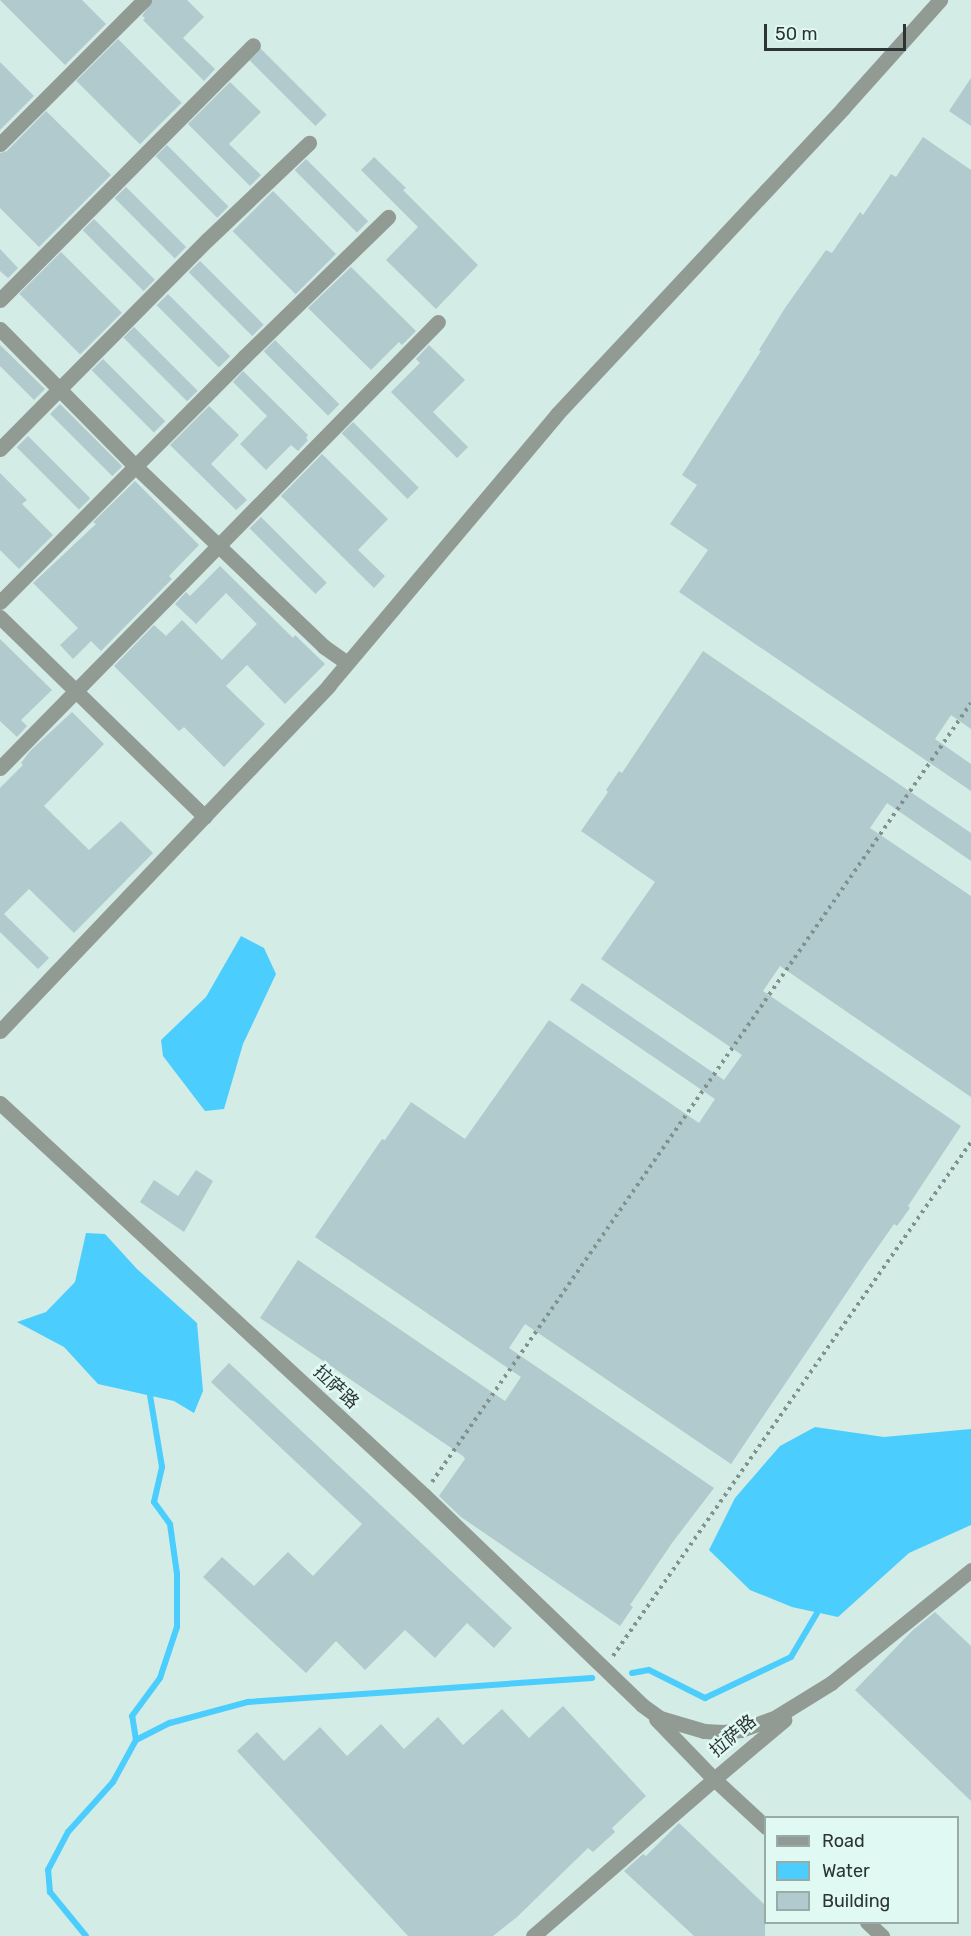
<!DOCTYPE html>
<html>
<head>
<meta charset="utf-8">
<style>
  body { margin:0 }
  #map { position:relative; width:971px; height:1936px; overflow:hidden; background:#d3ece6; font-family:Rubik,"Noto Sans SC",sans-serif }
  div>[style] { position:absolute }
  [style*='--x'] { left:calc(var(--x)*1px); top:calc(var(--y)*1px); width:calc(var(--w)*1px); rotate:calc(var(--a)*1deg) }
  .water>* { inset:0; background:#4bcdfd }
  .stream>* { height:6px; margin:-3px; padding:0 3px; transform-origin:3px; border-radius:3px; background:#4bcdfd }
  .building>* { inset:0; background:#b1cacd; transform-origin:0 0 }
  .path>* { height:4px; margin-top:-2px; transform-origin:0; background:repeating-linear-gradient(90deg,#81928e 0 3px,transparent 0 7.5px) }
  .minor>* { height:15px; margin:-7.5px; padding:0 7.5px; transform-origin:7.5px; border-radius:7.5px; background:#929a94 }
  span { translate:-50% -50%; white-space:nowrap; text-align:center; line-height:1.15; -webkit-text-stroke:5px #e0f9f3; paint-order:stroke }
  .street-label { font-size:18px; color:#2c3533 }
  .legend { position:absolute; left:764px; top:1816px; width:195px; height:108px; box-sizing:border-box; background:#e0f9f3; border:2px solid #98aba6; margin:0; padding:8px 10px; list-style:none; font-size:18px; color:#2c3533 }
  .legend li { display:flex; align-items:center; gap:12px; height:30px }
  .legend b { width:30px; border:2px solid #98aba6 }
  .scale { position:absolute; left:764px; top:24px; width:142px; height:27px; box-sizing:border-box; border:3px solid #2c3533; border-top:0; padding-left:8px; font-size:18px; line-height:21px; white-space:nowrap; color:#2c3533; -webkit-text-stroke:4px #e0f9f3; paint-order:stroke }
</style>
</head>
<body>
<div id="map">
  <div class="water">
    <div style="clip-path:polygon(241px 936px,264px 948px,276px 974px,243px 1044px,224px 1109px,205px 1111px,163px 1056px,161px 1040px,206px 997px)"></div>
    <div style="clip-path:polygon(86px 1233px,105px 1234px,137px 1269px,197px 1323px,203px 1391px,194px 1413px,174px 1401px,98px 1384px,64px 1347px,17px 1322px,46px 1312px,75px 1282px)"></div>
    <div style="clip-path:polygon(815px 1427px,884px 1437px,971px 1429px,971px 1525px,909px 1553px,838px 1617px,792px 1607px,750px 1590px,709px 1550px,735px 1498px,780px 1446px)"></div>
  </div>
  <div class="stream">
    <div style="--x:632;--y:1673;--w:17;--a:-10"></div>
    <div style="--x:649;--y:1670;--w:63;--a:26.6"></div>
    <div style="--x:705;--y:1698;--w:95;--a:-25.5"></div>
    <div style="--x:791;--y:1657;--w:51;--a:-59.4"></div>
    <div style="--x:136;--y:1740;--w:24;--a:-99"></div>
    <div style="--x:132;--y:1716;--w:47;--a:-53.6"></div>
    <div style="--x:160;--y:1678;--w:54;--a:-71.6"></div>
    <div style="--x:177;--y:1627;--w:53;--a:-90"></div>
    <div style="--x:177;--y:1574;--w:50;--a:-98"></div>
    <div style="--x:170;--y:1524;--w:27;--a:-126"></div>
    <div style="--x:154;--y:1502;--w:36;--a:-77"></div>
    <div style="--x:162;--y:1467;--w:73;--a:-99.5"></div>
    <div style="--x:86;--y:1936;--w:57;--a:-129.3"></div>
    <div style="--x:50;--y:1892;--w:22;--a:-95"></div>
    <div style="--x:48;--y:1870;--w:43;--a:-62.2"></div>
    <div style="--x:68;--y:1832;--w:67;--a:-48"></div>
    <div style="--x:113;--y:1782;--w:48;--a:-61.3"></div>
    <div style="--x:136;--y:1740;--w:38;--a:-27"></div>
    <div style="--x:170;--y:1723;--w:81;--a:-15.1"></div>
    <div style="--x:248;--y:1702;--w:345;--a:-4"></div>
  </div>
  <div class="building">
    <div style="clip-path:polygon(0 0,82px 0,106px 24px,65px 65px)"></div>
    <div style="clip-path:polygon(153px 0,187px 0,204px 17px,183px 38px,215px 69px,204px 81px,143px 20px,145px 18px,142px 16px)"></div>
    <div style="left:118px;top:39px;width:90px;height:59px;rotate:45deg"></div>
    <div style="left:261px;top:49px;width:93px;height:16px;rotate:45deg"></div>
    <div style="clip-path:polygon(0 62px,34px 96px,0 130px)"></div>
    <div style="clip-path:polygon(971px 78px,971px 126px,949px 111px)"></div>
    <div style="clip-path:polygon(230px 82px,261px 112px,229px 144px,261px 175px,250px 186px,188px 124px)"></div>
    <div style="clip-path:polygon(46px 111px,111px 175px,39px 247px,0 208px,0 153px,7px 151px)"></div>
    <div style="clip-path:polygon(923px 137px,971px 170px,971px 729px,951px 715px,935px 739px,971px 764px,971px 791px,679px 592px,708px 550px,670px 524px,697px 485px,682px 475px,761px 351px,759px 350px,785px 308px,826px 250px,832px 253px,860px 212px,863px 215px,891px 174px,896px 177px)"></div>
    <div style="left:167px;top:145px;width:87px;height:16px;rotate:45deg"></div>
    <div style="clip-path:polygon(374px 157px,406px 188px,403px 190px,478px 265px,436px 309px,386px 260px,418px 227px,361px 170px)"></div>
    <div style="left:306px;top:159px;width:88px;height:16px;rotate:45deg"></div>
    <div style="left:126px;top:187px;width:85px;height:16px;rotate:45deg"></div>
    <div style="left:273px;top:191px;width:89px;height:57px;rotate:45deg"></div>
    <div style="left:94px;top:219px;width:86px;height:16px;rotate:45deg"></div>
    <div style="clip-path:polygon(0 249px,18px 268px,8px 278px,0 271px)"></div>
    <div style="left:61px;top:252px;width:86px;height:59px;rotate:45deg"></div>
    <div style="left:200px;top:261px;width:90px;height:16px;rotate:45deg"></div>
    <div style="clip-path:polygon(351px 267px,416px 331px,402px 345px,399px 342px,371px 370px,308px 308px)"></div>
    <div style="left:168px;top:294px;width:88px;height:16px;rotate:45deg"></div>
    <div style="left:134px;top:327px;width:90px;height:15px;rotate:45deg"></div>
    <div style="left:275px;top:340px;width:91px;height:16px;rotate:45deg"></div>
    <div style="clip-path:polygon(0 345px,45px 389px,34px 400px,0 366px)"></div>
    <div style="clip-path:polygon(429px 345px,465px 380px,433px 412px,468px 447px,457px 458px,391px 392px,420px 363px,416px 359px)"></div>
    <div style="left:103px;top:359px;width:88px;height:16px;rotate:45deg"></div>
    <div style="clip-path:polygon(243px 371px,308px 435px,306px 438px,308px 440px,298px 451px,291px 445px,266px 470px,240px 444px,267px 416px,233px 382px)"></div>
    <div style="left:60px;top:404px;width:88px;height:14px;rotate:45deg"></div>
    <div style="clip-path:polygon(209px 406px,239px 435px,211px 464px,247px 500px,236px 510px,170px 445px)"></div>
    <div style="left:353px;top:422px;width:93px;height:16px;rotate:45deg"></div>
    <div style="left:28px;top:436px;width:88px;height:16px;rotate:45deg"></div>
    <div style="clip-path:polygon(322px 454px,388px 519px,358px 550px,385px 576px,374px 588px,281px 496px)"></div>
    <div style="clip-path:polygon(0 473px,27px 500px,22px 504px,53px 535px,19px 569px,0 550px)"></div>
    <div style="clip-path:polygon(135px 481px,199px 545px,169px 576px,172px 579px,101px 651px,91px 641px,73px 659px,60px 645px,78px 628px,33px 583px,96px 524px,93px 522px)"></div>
    <div style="left:261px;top:517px;width:93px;height:16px;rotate:45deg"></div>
    <div style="clip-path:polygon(220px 566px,293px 638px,295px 635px,325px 664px,285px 704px,247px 665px,226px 686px,265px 724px,224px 767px,184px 727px,179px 731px,114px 666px,154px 625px,166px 636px,182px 620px,222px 660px,257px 624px,226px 593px,196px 624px,175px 604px,186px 592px,190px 596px)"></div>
    <div style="clip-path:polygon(0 639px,52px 690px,21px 720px,27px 726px,17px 737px,0 721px)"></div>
    <div style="clip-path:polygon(703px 651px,971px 833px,971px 861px,887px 803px,870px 828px,971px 896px,971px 1097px,780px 966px,763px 991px,961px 1126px,908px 1206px,910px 1208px,897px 1226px,894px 1224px,866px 1264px,731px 1464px,525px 1324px,509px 1348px,714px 1488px,672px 1543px,630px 1605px,633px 1607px,620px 1626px,461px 1517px,439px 1496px,465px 1459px,463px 1456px,260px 1318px,298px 1260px,505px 1401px,521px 1377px,315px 1237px,382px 1139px,385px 1140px,411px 1102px,465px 1139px,549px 1020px,699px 1123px,715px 1099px,570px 1000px,582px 983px,724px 1080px,742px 1055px,601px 959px,655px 882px,581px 831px,608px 792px,606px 790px,619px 771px,622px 773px)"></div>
    <div style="clip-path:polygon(72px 712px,104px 744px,44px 806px,89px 850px,121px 821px,153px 853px,74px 933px,29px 889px,4px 914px,49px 958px,38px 969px,0 932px,0 788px,23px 765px,21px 763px,30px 751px)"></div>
    <div style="clip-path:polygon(196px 1170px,213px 1181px,184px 1232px,140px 1202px,154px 1180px,178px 1196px)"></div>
    <div style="clip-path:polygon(229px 1363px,512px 1628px,494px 1648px,467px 1623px,435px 1658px,405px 1630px,365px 1670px,336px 1641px,306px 1673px,203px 1577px,222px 1557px,254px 1586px,288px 1552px,313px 1576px,362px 1524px,211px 1382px)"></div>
    <div style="clip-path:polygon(935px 1612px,971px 1646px,971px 1801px,855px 1690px,913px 1630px)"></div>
    <div style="clip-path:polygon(563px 1706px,646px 1796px,612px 1828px,615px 1832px,593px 1852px,588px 1848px,517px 1917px,493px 1936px,408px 1936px,237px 1751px,257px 1732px,284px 1761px,320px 1727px,347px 1756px,381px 1724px,404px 1749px,438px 1717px,463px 1745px,502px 1709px,529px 1738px)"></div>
    <div style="clip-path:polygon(679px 1823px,765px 1905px,765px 1936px,694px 1936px,624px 1871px,643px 1854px,646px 1856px)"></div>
  </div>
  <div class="path">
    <div style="--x:432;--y:1482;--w:947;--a:-55.32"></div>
    <div style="--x:613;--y:1656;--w:626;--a:-55.14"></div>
  </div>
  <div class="minor">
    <div style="--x:0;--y:144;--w:204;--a:-45"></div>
    <div style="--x:0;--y:300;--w:359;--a:-45.2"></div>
    <div style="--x:0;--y:329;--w:194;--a:45.4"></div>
    <div style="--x:136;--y:467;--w:259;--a:43.7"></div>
    <div style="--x:323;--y:646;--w:28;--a:35"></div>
    <div style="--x:0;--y:449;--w:294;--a:-45.3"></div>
    <div style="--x:207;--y:240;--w:141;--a:-43.6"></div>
    <div style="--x:0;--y:602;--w:346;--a:-45.1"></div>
    <div style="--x:244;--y:357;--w:201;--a:-44.2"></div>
    <div style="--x:0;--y:617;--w:286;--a:44.3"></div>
    <div style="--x:0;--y:768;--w:625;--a:-45.52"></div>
    <div style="--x:0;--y:1031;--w:477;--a:-46.4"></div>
    <div style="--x:329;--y:685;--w:354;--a:-49.9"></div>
    <div style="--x:557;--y:414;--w:420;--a:-46.9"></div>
    <div style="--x:844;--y:107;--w:144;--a:-48.1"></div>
    <div style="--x:0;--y:1103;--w:577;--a:42.75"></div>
    <div style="--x:424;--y:1495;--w:303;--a:43.9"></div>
    <div style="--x:642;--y:1705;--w:22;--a:36"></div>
    <div style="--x:660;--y:1718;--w:46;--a:16.5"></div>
    <div style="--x:704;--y:1731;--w:19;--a:3"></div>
    <div style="--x:723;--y:1732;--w:18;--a:-6"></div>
    <div style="--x:741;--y:1730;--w:37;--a:-20"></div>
    <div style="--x:776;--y:1717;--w:65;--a:-31.7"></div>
    <div style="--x:831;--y:1683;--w:180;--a:-38.9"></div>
    <div style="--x:656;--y:1719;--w:83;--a:46"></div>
    <div style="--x:714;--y:1779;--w:92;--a:-40.1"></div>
    <div style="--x:867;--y:1922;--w:21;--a:43"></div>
    <div style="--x:533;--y:1936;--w:240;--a:-40.9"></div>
    <div style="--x:714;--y:1779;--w:71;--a:42.7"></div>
  </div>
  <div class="street-label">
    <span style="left:336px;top:1387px;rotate:43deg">拉萨路</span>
    <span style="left:733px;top:1736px;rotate:-40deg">拉萨路</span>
  </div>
  <ul class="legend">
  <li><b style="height:8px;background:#929a94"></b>Road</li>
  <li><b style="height:16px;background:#4bcdfd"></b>Water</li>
  <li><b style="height:16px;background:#b1cacd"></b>Building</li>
  </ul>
  <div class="scale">50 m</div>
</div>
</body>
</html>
